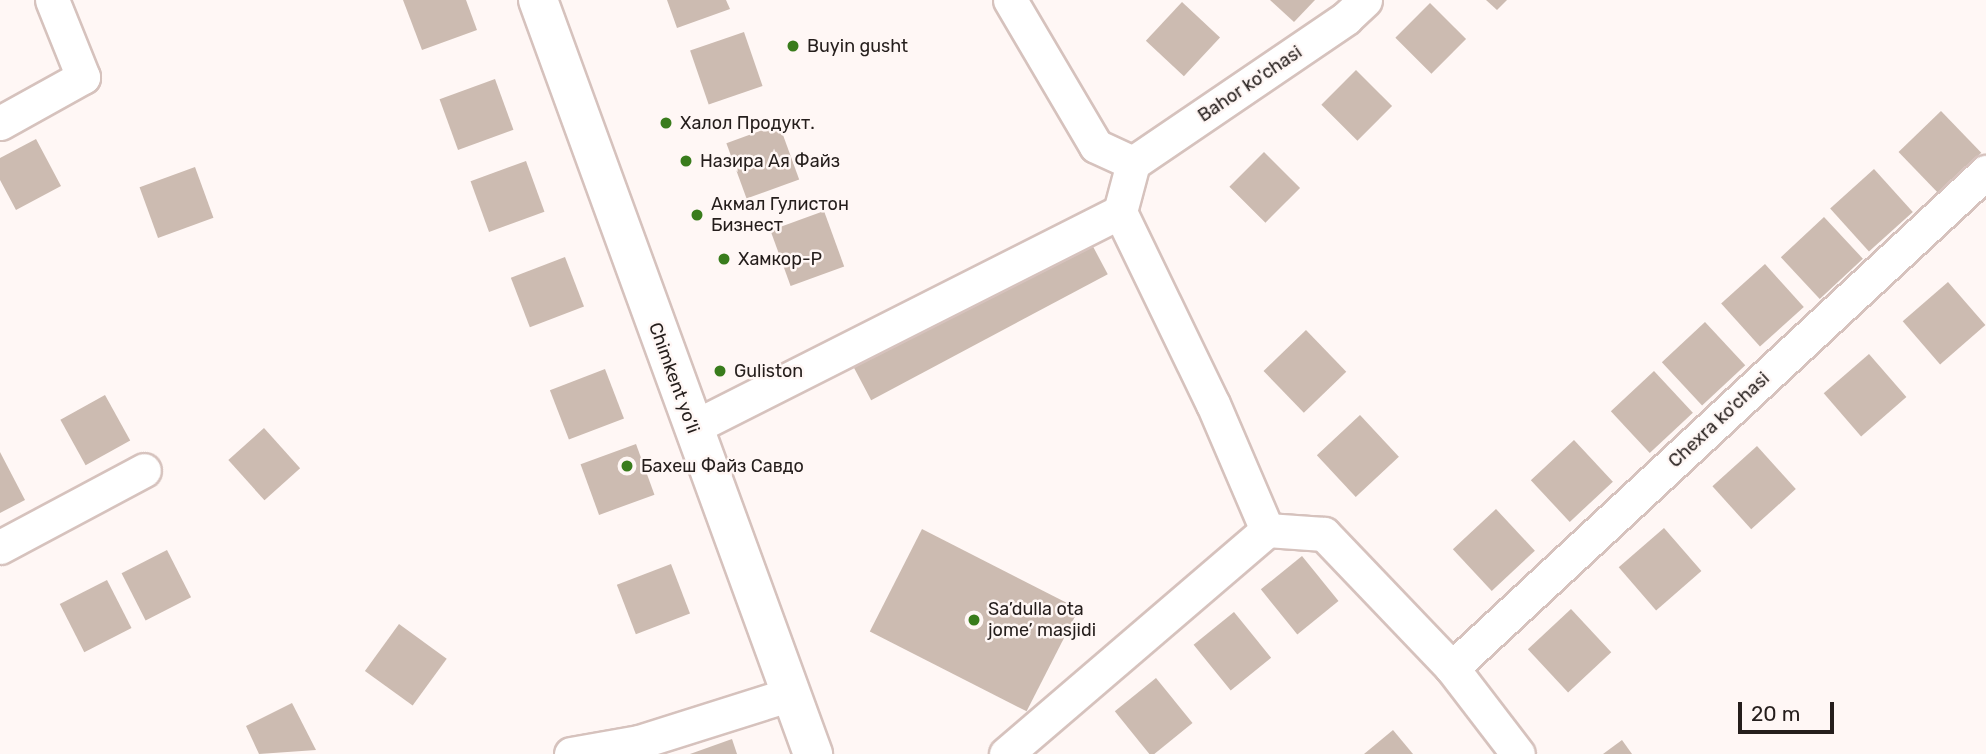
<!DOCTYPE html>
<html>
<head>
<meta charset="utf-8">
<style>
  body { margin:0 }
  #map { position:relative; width:1986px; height:754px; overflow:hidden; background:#fff7f5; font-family:Rubik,sans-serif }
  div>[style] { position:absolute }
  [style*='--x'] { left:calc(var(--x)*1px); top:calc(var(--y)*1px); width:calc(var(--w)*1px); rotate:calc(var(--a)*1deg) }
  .building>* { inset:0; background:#ccbbb1; transform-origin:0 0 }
  .roads { filter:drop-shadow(2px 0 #d6c2bd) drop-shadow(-2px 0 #d6c2bd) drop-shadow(0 2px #d6c2bd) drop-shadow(0 -2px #d6c2bd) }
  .minor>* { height:33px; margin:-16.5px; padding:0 16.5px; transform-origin:16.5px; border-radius:16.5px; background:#fff }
  .trunk>* { height:38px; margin:-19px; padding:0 19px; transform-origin:19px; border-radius:19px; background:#fff }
  .dots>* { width:19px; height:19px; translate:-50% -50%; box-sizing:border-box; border:4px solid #fff7f5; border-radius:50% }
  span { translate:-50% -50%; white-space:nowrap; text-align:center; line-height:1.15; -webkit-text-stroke:5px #fff7f5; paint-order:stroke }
  .poi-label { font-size:18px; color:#251e1c }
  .left { translate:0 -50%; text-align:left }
  .street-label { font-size:18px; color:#251e1c }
  .scale { position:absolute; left:1738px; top:702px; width:96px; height:32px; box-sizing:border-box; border:4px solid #251e1c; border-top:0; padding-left:9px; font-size:21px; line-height:24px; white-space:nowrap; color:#251e1c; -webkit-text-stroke:5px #fff7f5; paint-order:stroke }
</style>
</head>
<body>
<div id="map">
  <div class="building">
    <div style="clip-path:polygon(403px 0,466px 0,477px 30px,422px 50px)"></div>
    <div style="clip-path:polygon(667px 0,726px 0,730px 9px,677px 28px)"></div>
    <div style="clip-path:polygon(1270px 0,1315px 0,1294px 22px)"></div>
    <div style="clip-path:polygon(1486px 0,1507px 0,1497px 10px)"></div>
    <div style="left:1182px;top:2px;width:52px;height:53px;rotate:43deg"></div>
    <div style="left:1430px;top:3px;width:51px;height:49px;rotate:45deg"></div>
    <div style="left:744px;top:32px;width:57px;height:57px;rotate:71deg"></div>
    <div style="left:1356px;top:70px;width:51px;height:49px;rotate:45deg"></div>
    <div style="left:495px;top:79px;width:54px;height:59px;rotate:70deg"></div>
    <div style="left:1941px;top:111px;width:58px;height:59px;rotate:46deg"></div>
    <div style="left:779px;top:124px;width:59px;height:56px;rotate:70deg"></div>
    <div style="clip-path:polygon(36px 139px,61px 186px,16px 210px,0 180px,0 158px)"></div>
    <div style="left:1264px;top:152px;width:51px;height:49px;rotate:45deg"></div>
    <div style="left:526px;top:161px;width:54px;height:59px;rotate:70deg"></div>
    <div style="left:195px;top:167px;width:54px;height:59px;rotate:70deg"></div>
    <div style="left:1874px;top:169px;width:58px;height:59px;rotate:48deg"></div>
    <div style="left:824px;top:211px;width:59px;height:57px;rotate:70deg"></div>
    <div style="left:1824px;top:217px;width:57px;height:59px;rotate:47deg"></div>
    <div style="left:1089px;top:239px;width:40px;height:268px;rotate:62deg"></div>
    <div style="left:565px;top:257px;width:53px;height:58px;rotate:69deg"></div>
    <div style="left:1765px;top:264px;width:58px;height:59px;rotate:48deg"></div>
    <div style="left:1948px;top:282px;width:57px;height:60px;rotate:49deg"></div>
    <div style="left:1705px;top:322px;width:59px;height:59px;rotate:47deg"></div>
    <div style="left:1306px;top:330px;width:58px;height:59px;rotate:46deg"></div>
    <div style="left:1869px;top:354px;width:57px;height:60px;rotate:49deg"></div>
    <div style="left:605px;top:369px;width:53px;height:59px;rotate:69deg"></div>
    <div style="left:1654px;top:371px;width:57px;height:59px;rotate:47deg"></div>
    <div style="left:105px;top:395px;width:52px;height:51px;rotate:61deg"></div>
    <div style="left:1360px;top:415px;width:57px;height:59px;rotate:47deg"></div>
    <div style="left:264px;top:428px;width:54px;height:48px;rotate:48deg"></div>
    <div style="left:1574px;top:440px;width:57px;height:59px;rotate:47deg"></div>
    <div style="left:636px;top:444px;width:54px;height:59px;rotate:70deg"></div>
    <div style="left:1757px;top:446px;width:58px;height:60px;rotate:48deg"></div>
    <div style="clip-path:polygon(0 452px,25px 500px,0 513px)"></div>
    <div style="left:1496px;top:509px;width:57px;height:59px;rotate:47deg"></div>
    <div style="left:1664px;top:528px;width:57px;height:60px;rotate:49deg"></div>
    <div style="left:922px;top:529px;width:176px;height:115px;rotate:27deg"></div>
    <div style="left:167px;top:550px;width:53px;height:51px;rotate:63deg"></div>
    <div style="left:1302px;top:556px;width:58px;height:53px;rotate:51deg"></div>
    <div style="left:671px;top:564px;width:53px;height:58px;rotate:69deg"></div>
    <div style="left:107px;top:580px;width:54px;height:53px;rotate:63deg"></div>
    <div style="left:1571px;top:609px;width:59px;height:59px;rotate:47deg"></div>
    <div style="left:1234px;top:612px;width:59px;height:52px;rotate:51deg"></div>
    <div style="left:399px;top:624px;width:59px;height:58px;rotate:36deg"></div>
    <div style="left:1156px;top:678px;width:58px;height:53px;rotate:51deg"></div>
    <div style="clip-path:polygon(292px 703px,316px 750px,259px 754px,246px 726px)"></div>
    <div style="clip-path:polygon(1393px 730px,1413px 754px,1364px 754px)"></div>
    <div style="clip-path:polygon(732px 739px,737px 754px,690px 754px)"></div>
    <div style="clip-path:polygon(1622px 740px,1632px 754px,1603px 754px)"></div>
  </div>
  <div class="roads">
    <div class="minor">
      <div style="--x:1010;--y:0;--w:169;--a:59.5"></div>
      <div style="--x:1096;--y:146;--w:41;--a:24.7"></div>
      <div style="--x:0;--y:123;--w:95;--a:-29"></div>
      <div style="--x:83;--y:77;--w:83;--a:-111.9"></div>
      <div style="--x:1133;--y:163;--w:51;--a:104.9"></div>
      <div style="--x:1120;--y:212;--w:213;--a:64.2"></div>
      <div style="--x:1213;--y:404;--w:137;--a:66.8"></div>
      <div style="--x:1267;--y:530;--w:57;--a:4"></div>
      <div style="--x:1324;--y:534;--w:185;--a:46.3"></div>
      <div style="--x:1452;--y:668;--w:108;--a:52.5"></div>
      <div style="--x:1133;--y:163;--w:258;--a:-34.2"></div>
      <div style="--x:1346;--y:18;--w:26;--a:-43"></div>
      <div style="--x:692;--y:428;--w:479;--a:-26.8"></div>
      <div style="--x:0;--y:547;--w:163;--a:-28.1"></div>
      <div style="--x:1452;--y:668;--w:729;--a:-42.89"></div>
      <div style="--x:571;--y:754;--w:69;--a:-10"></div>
      <div style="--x:639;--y:742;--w:159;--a:-17.5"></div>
      <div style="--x:1006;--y:754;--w:344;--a:-40.6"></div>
    </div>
    <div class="trunk">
      <div style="--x:538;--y:0;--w:803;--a:69.96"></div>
    </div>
  </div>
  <div class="dots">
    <div style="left:793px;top:46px;background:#397c1c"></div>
    <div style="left:666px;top:123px;background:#397c1c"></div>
    <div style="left:686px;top:161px;background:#397c1c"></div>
    <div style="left:697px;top:215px;background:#397c1c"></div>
    <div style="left:724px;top:259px;background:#397c1c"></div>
    <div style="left:720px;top:371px;background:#397c1c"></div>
    <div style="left:627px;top:466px;background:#397c1c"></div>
    <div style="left:974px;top:620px;background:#397c1c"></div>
  </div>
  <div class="poi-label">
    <span class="left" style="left:807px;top:46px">Buyin gusht</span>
    <span class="left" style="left:680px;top:123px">Халол Продукт.</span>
    <span class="left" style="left:700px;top:161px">Назира Ая Файз</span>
    <span class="left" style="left:711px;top:215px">Акмал Гулистон<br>Бизнест</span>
    <span class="left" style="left:738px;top:259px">Хамкор-Р</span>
    <span class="left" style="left:734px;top:371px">Guliston</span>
    <span class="left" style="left:641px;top:466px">Бахеш Файз Савдо</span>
    <span class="left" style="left:988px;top:620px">Sa’dulla ota<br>jome’ masjidi</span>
  </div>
  <div class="street-label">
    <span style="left:1250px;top:84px;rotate:-34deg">Bahor ko'chasi</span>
    <span style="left:674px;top:378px;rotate:70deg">Chimkent yo‘li</span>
    <span style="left:1719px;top:420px;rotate:-43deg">Chexra ko'chasi</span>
  </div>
  <div class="scale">20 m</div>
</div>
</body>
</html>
